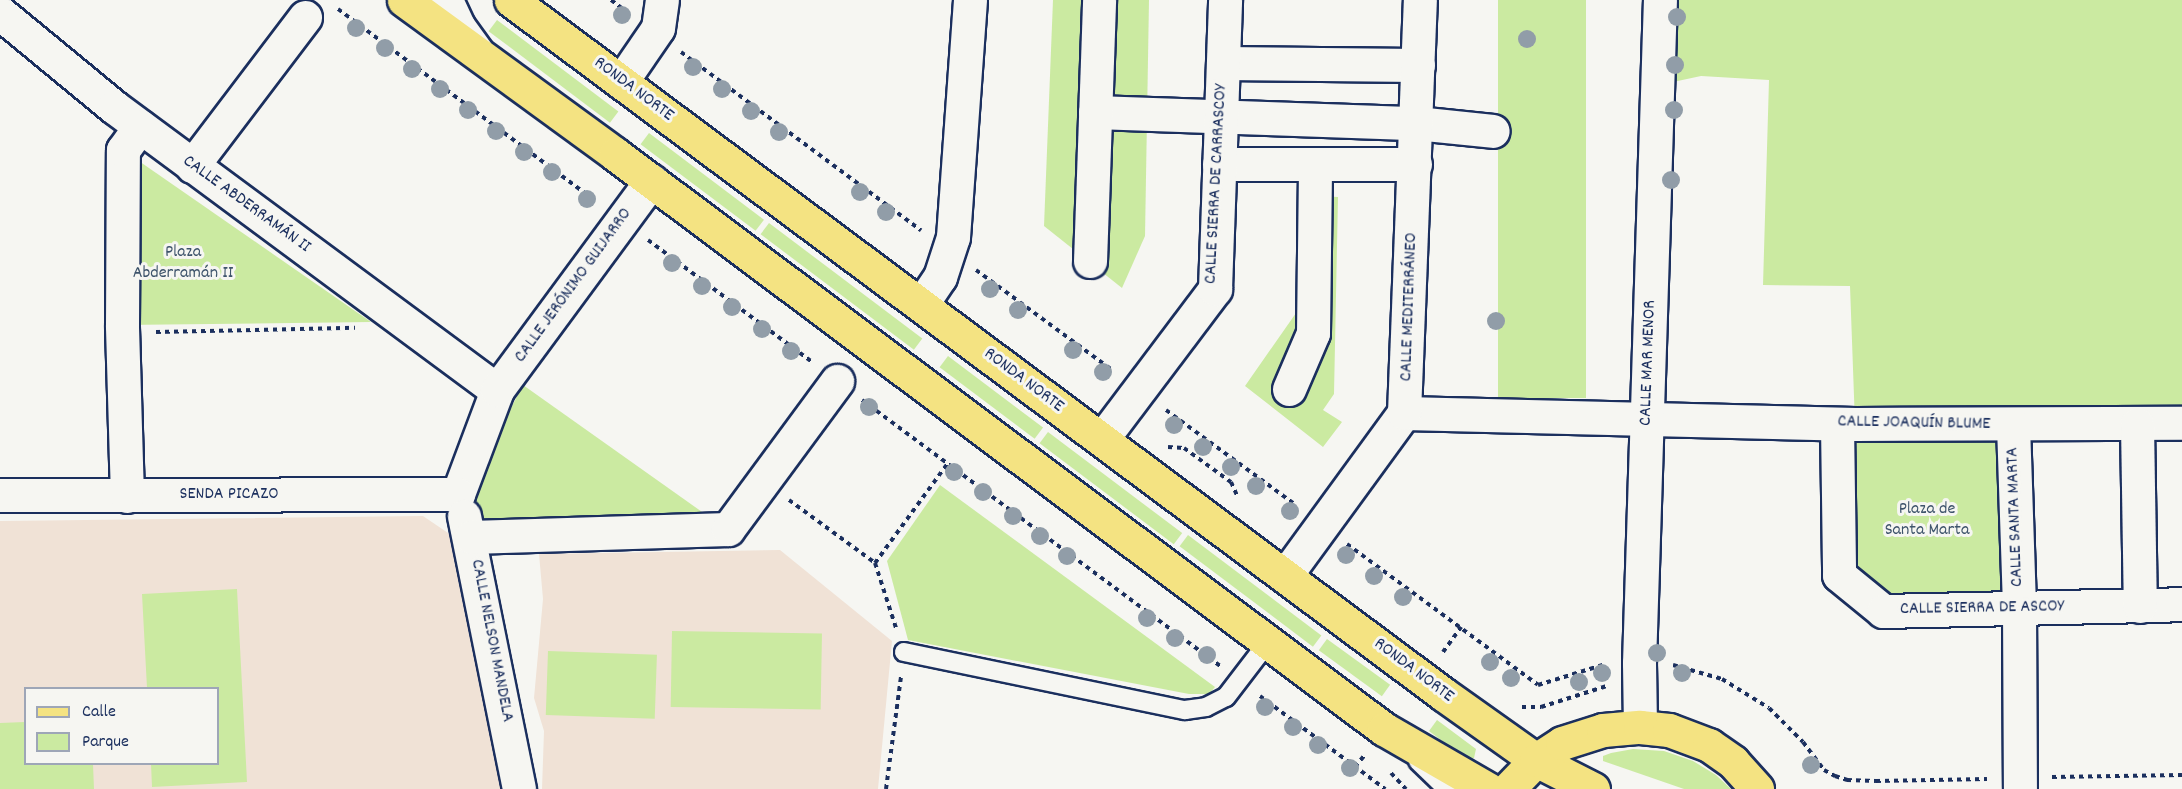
<!DOCTYPE html>
<html>
<head>
<meta charset="utf-8">
<style>
  body { margin:0 }
  #map { position:relative; width:2182px; height:789px; overflow:hidden; background:#f6f6f2; font-family:Dekko,sans-serif }
  div>[style] { position:absolute }
  [style*='--x'] { left:calc(var(--x)*1px); top:calc(var(--y)*1px); width:calc(var(--w)*1px); rotate:calc(var(--a)*1deg) }
  .built>* { inset:0; background:#f0e2d6 }
  .green>* { inset:0; background:#cbeaa1; transform-origin:0 0 }
  .path>* { height:4px; margin-top:-2px; transform-origin:0; background:repeating-linear-gradient(90deg,#1b2f5e 0 4.5px,transparent 0 9px) }
  .roads { filter:drop-shadow(2px 0 #1b2f5e) drop-shadow(-2px 0 #1b2f5e) drop-shadow(0 2px #1b2f5e) drop-shadow(0 -2px #1b2f5e) }
  .lane>* { height:18px; margin:-9px; padding:0 9px; transform-origin:9px; border-radius:9px; background:#f6f6f2 }
  .street>* { height:33px; margin:-16.5px; padding:0 16.5px; transform-origin:16.5px; border-radius:16.5px; background:#f6f6f2 }
  .primary>* { height:33px; margin:-16.5px; padding:0 16.5px; transform-origin:16.5px; border-radius:16.5px; background:#f4e382 }
  .trees>* { width:18px; height:18px; margin:-9px; border-radius:50%; background:#919da8 }
  span { translate:-50% -50%; white-space:nowrap; text-align:center; line-height:1.15; -webkit-text-stroke:6px #f6f6f2; paint-order:stroke }
  .street-label { font-size:18px; color:#1b2f5e }
  .park-label { font-size:18px; color:#3e546b }
  .legend { position:absolute; left:24px; top:687px; width:195px; height:78px; box-sizing:border-box; background:#f6f6f2; border:2px solid #9ea6b7; margin:0; padding:8px 10px; list-style:none; font-size:18px; color:#1b2f5e }
  .legend li { display:flex; align-items:center; gap:12px; height:30px }
  .legend b { width:30px; border:2px solid #9ea6b7 }
</style>
</head>
<body>
<div id="map">
  <div class="built">
    <div style="clip-path:polygon(evenodd,423px 516px,451px 535px,505px 789px,0 789px,0 521px,423px 516px,26px 688px,218px 688px,218px 764px,26px 764px,26px 688px)"></div>
    <div style="clip-path:polygon(780px 550px,892px 641px,878px 789px,542px 789px,544px 731px,534px 698px,543px 599px,539px 554px)"></div>
  </div>
  <div class="green">
    <div style="clip-path:polygon(1053px 0,1149px 0,1145px 236px,1122px 288px,1044px 226px)"></div>
    <div style="left:1498px;top:0;width:88px;height:398px"></div>
    <div style="clip-path:polygon(1660px 0,2182px 0,2182px 423px,2013px 425px,2019px 608px,1883px 611px,1839px 575px,1855px 424px,1850px 286px,1763px 285px,1769px 80px,1701px 76px,1673px 82px)"></div>
    <div style="left:497px;top:20px;width:152px;height:14px;rotate:37deg"></div>
    <div style="left:649px;top:133px;width:144px;height:14px;rotate:37deg"></div>
    <div style="clip-path:polygon(123px 150px,371px 322px,122px 325px)"></div>
    <div style="clip-path:polygon(1300px 195px,1338px 197px,1334px 394px,1323px 410px,1342px 422px,1323px 447px,1245px 386px,1296px 313px)"></div>
    <div style="left:769px;top:223px;width:192px;height:14px;rotate:37deg"></div>
    <div style="left:948px;top:356px;width:119px;height:14px;rotate:37deg"></div>
    <div style="clip-path:polygon(523px 385px,712px 519px,476px 521px,475px 476px)"></div>
    <div style="left:1048px;top:432px;width:168px;height:14px;rotate:37deg"></div>
    <div style="clip-path:polygon(940px 485px,1215px 687px,1209px 694px,1189px 694px,908px 640px,887px 561px)"></div>
    <div style="left:1188px;top:535px;width:167px;height:14px;rotate:37deg"></div>
    <div style="clip-path:polygon(237px 589px,247px 782px,152px 787px,151px 764px,218px 764px,218px 688px,147px 688px,142px 594px)"></div>
    <div style="left:672px;top:631px;width:150px;height:76px;rotate:1deg"></div>
    <div style="left:1327px;top:639px;width:78px;height:14px;rotate:36deg"></div>
    <div style="left:548px;top:651px;width:109px;height:64px;rotate:2deg"></div>
    <div style="clip-path:polygon(1437px 720px,1476px 749px,1474px 758px,1467px 760px,1429px 731px)"></div>
    <div style="clip-path:polygon(25px 722px,26px 764px,93px 764px,94px 789px,0 789px,0 723px)"></div>
    <div style="clip-path:polygon(1633px 749px,1664px 751px,1693px 761px,1716px 775px,1731px 789px,1684px 789px,1603px 761px,1603px 756px,1611px 753px)"></div>
  </div>
  <div class="path">
    <div style="--x:611;--y:0;--w:20;--a:37"></div>
    <div style="--x:338;--y:9;--w:323;--a:36.7"></div>
    <div style="--x:681;--y:52;--w:299;--a:36.6"></div>
    <div style="--x:648;--y:240;--w:203;--a:36.6"></div>
    <div style="--x:976;--y:270;--w:169;--a:36.3"></div>
    <div style="--x:156;--y:332;--w:199;--a:-1.2"></div>
    <div style="--x:862;--y:400;--w:446;--a:36.6"></div>
    <div style="--x:1166;--y:410;--w:161;--a:36.2"></div>
    <div style="--x:1168;--y:447;--w:16;--a:4"></div>
    <div style="--x:1184;--y:448;--w:58;--a:35.9"></div>
    <div style="--x:1231;--y:482;--w:17;--a:66"></div>
    <div style="--x:789;--y:500;--w:107;--a:36.2"></div>
    <div style="--x:875;--y:563;--w:124;--a:-53.9"></div>
    <div style="--x:1347;--y:544;--w:237;--a:36.4"></div>
    <div style="--x:1538;--y:685;--w:71;--a:-17.2"></div>
    <div style="--x:875;--y:563;--w:68;--a:72.1"></div>
    <div style="--x:1443;--y:652;--w:31;--a:-54"></div>
    <div style="--x:1673;--y:665;--w:51;--a:15.9"></div>
    <div style="--x:1722;--y:679;--w:55;--a:31.7"></div>
    <div style="--x:1769;--y:708;--w:48;--a:45"></div>
    <div style="--x:1803;--y:742;--w:35;--a:53"></div>
    <div style="--x:1824;--y:770;--w:13;--a:29"></div>
    <div style="--x:1835;--y:776;--w:13;--a:18"></div>
    <div style="--x:1847;--y:780;--w:29;--a:2"></div>
    <div style="--x:1876;--y:781;--w:111;--a:-1"></div>
    <div style="--x:1260;--y:696;--w:156;--a:36.6"></div>
    <div style="--x:1522;--y:707;--w:19;--a:0"></div>
    <div style="--x:1541;--y:707;--w:69;--a:-17.7"></div>
    <div style="--x:1355;--y:767;--w:14;--a:-51"></div>
    <div style="--x:1391;--y:773;--w:22;--a:47"></div>
    <div style="--x:2052;--y:777;--w:130;--a:-0.9"></div>
    <div style="--x:886;--y:789;--w:114;--a:-82.4"></div>
  </div>
  <div class="roads">
    <div class="lane">
      <div style="--x:904;--y:652;--w:287;--a:11.7"></div>
      <div style="--x:1185;--y:710;--w:21;--a:-8"></div>
      <div style="--x:1206;--y:707;--w:22;--a:-27"></div>
      <div style="--x:1226;--y:697;--w:69;--a:-52.6"></div>
      <div style="--x:1418;--y:761;--w:40;--a:44"></div>
    </div>
    <div class="street">
      <div style="--x:446;--y:0;--w:29;--a:65"></div>
      <div style="--x:458;--y:26;--w:32;--a:54"></div>
      <div style="--x:0;--y:13;--w:148;--a:39.5"></div>
      <div style="--x:114;--y:107;--w:476;--a:36.5"></div>
      <div style="--x:1223;--y:63;--w:195;--a:0.6"></div>
      <div style="--x:621;--y:82;--w:65;--a:-55.6"></div>
      <div style="--x:658;--y:28;--w:28;--a:-82"></div>
      <div style="--x:1095;--y:112;--w:321;--a:2"></div>
      <div style="--x:1416;--y:123;--w:77;--a:5.9"></div>
      <div style="--x:1219;--y:164;--w:196;--a:0"></div>
      <div style="--x:192;--y:166;--w:187;--a:-52.8"></div>
      <div style="--x:1090;--y:261;--w:261;--a:-88"></div>
      <div style="--x:921;--y:305;--w:34;--a:-56"></div>
      <div style="--x:940;--y:277;--w:42;--a:-72"></div>
      <div style="--x:953;--y:237;--w:238;--a:-85.9"></div>
      <div style="--x:1289;--y:389;--w:61;--a:-66.8"></div>
      <div style="--x:1313;--y:333;--w:169;--a:-89.3"></div>
      <div style="--x:1404;--y:413;--w:451;--a:1.4"></div>
      <div style="--x:1855;--y:424;--w:327;--a:-0.2"></div>
      <div style="--x:1837;--y:424;--w:151;--a:89.2"></div>
      <div style="--x:1839;--y:575;--w:57;--a:39.3"></div>
      <div style="--x:1883;--y:611;--w:299;--a:-1.3"></div>
      <div style="--x:2137;--y:424;--w:182;--a:89.1"></div>
      <div style="--x:2013;--y:425;--w:183;--a:88.1"></div>
      <div style="--x:2019;--y:608;--w:181;--a:89.7"></div>
      <div style="--x:1102;--y:439;--w:188;--a:-53"></div>
      <div style="--x:1215;--y:289;--w:289;--a:-88"></div>
      <div style="--x:458;--y:494;--w:111;--a:-69.4"></div>
      <div style="--x:497;--y:390;--w:260;--a:-53.6"></div>
      <div style="--x:0;--y:495;--w:458;--a:-0.1"></div>
      <div style="--x:127;--y:496;--w:171;--a:-91.7"></div>
      <div style="--x:122;--y:325;--w:175;--a:-89.7"></div>
      <div style="--x:123;--y:150;--w:29;--a:-54"></div>
      <div style="--x:464;--y:516;--w:278;--a:78.6"></div>
      <div style="--x:471;--y:537;--w:257;--a:-1.8"></div>
      <div style="--x:728;--y:529;--w:184;--a:-53.6"></div>
      <div style="--x:1285;--y:576;--w:202;--a:-53.9"></div>
      <div style="--x:1404;--y:413;--w:413;--a:-87.8"></div>
      <div style="--x:1640;--y:727;--w:64;--a:-90.9"></div>
      <div style="--x:1639;--y:663;--w:663;--a:-88.19"></div>
    </div>
    <div class="primary">
      <div style="--x:404;--y:0;--w:261;--a:36.1"></div>
      <div style="--x:615;--y:154;--w:960;--a:36.79"></div>
      <div style="--x:1384;--y:729;--w:120;--a:30"></div>
      <div style="--x:511;--y:0;--w:1162;--a:36.67"></div>
      <div style="--x:1443;--y:694;--w:114;--a:35.4"></div>
      <div style="--x:1536;--y:760;--w:64;--a:27"></div>
      <div style="--x:1508;--y:789;--w:40;--a:-46"></div>
      <div style="--x:1536;--y:760;--w:31;--a:-33"></div>
      <div style="--x:1562;--y:743;--w:43;--a:-17.6"></div>
      <div style="--x:1603;--y:730;--w:37;--a:-5"></div>
      <div style="--x:1640;--y:727;--w:29;--a:6"></div>
      <div style="--x:1669;--y:730;--w:43;--a:20.6"></div>
      <div style="--x:1709;--y:745;--w:29;--a:35"></div>
      <div style="--x:1733;--y:762;--w:36;--a:48"></div>
    </div>
  </div>
  <div class="trees">
    <div style="left:622px;top:15px"></div>
    <div style="left:1677px;top:17px"></div>
    <div style="left:356px;top:28px"></div>
    <div style="left:1527px;top:39px"></div>
    <div style="left:385px;top:48px"></div>
    <div style="left:1675px;top:65px"></div>
    <div style="left:693px;top:67px"></div>
    <div style="left:412px;top:69px"></div>
    <div style="left:440px;top:89px"></div>
    <div style="left:722px;top:89px"></div>
    <div style="left:468px;top:110px"></div>
    <div style="left:1674px;top:110px"></div>
    <div style="left:751px;top:111px"></div>
    <div style="left:496px;top:131px"></div>
    <div style="left:779px;top:132px"></div>
    <div style="left:524px;top:152px"></div>
    <div style="left:552px;top:172px"></div>
    <div style="left:1671px;top:180px"></div>
    <div style="left:860px;top:192px"></div>
    <div style="left:587px;top:199px"></div>
    <div style="left:886px;top:212px"></div>
    <div style="left:672px;top:263px"></div>
    <div style="left:702px;top:286px"></div>
    <div style="left:990px;top:289px"></div>
    <div style="left:732px;top:307px"></div>
    <div style="left:1018px;top:310px"></div>
    <div style="left:1496px;top:321px"></div>
    <div style="left:762px;top:329px"></div>
    <div style="left:1073px;top:350px"></div>
    <div style="left:791px;top:351px"></div>
    <div style="left:1103px;top:372px"></div>
    <div style="left:869px;top:407px"></div>
    <div style="left:1174px;top:425px"></div>
    <div style="left:1203px;top:447px"></div>
    <div style="left:1231px;top:467px"></div>
    <div style="left:954px;top:472px"></div>
    <div style="left:1256px;top:486px"></div>
    <div style="left:983px;top:492px"></div>
    <div style="left:1290px;top:511px"></div>
    <div style="left:1013px;top:516px"></div>
    <div style="left:1040px;top:536px"></div>
    <div style="left:1346px;top:555px"></div>
    <div style="left:1067px;top:556px"></div>
    <div style="left:1374px;top:576px"></div>
    <div style="left:1403px;top:597px"></div>
    <div style="left:1147px;top:618px"></div>
    <div style="left:1175px;top:638px"></div>
    <div style="left:1657px;top:653px"></div>
    <div style="left:1207px;top:655px"></div>
    <div style="left:1490px;top:662px"></div>
    <div style="left:1602px;top:673px"></div>
    <div style="left:1682px;top:673px"></div>
    <div style="left:1511px;top:678px"></div>
    <div style="left:1579px;top:682px"></div>
    <div style="left:1265px;top:707px"></div>
    <div style="left:1293px;top:727px"></div>
    <div style="left:1318px;top:745px"></div>
    <div style="left:1811px;top:765px"></div>
    <div style="left:1350px;top:768px"></div>
  </div>
  <div class="street-label">
    <span style="left:633px;top:90px;rotate:37deg">RONDA NORTE</span>
    <span style="left:1217px;top:184px;rotate:-87deg">CALLE SIERRA DE CARRASCOY</span>
    <span style="left:246px;top:205px;rotate:36deg">CALLE ABDERRAMÁN II</span>
    <span style="left:574px;top:286px;rotate:-54deg">CALLE JERÓNIMO GUIJARRO</span>
    <span style="left:1410px;top:307px;rotate:-88deg">CALLE MEDITERRÁNEO</span>
    <span style="left:1649px;top:363px;rotate:-88deg">CALLE MAR MENOR</span>
    <span style="left:1023px;top:381px;rotate:37deg">RONDA NORTE</span>
    <span style="left:1914px;top:424px;rotate:1deg">CALLE JOAQUÍN BLUME</span>
    <span style="left:229px;top:495px">SENDA PICAZO</span>
    <span style="left:2016px;top:517px;rotate:-92deg">CALLE SANTA MARTA</span>
    <span style="left:1982px;top:609px;rotate:-1deg">CALLE SIERRA DE ASCOY</span>
    <span style="left:491px;top:641px;rotate:79deg">CALLE NELSON MANDELA</span>
    <span style="left:1413px;top:671px;rotate:37deg">RONDA NORTE</span>
  </div>
  <div class="park-label">
    <span style="left:183px;top:264px">Plaza<br>Abderramán II</span>
    <span style="left:1927px;top:521px">Plaza de<br>Santa Marta</span>
  </div>
  <ul class="legend">
  <li><b style="height:8px;background:#f4e382"></b>Calle</li>
  <li><b style="height:16px;background:#cbeaa1"></b>Parque</li>
  </ul>
</div>
</body>
</html>
